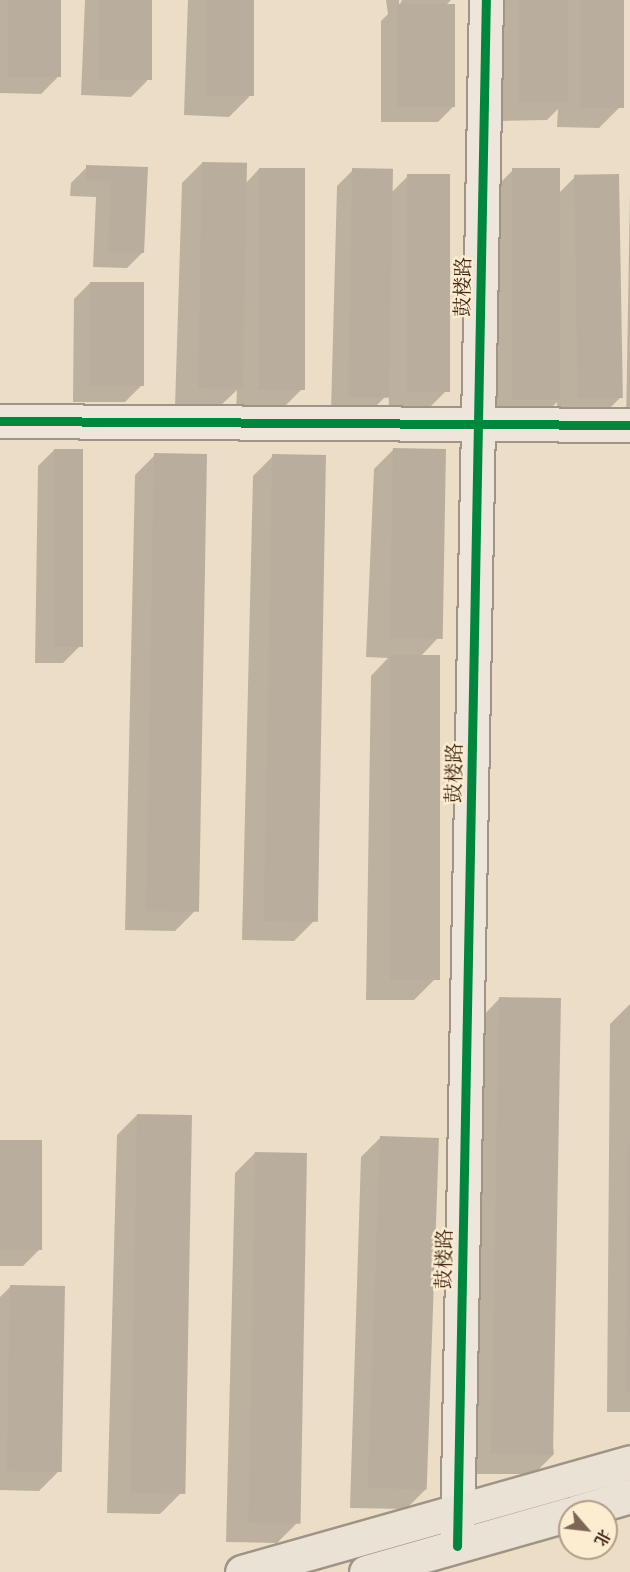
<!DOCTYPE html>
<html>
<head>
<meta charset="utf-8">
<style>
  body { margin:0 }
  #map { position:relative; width:630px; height:1572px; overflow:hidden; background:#ecdec6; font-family:"Libre Bodoni","Noto Serif SC",serif }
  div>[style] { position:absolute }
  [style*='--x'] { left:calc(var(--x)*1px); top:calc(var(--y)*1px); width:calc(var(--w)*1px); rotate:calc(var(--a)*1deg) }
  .shadow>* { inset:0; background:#0003 }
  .building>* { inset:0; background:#b9ae9e; transform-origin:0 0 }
  .roads { filter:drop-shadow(2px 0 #9f9485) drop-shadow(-2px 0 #9f9485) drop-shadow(0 2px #9f9485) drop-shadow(0 -2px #9f9485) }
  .minor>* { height:33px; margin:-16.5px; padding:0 16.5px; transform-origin:16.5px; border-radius:16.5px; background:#eee6da }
  .major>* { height:33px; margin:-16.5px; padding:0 16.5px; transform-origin:16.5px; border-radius:16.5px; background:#eae2d5 }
  .cycleway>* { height:9px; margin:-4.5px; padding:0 4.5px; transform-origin:4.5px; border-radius:4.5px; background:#00873e }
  span { translate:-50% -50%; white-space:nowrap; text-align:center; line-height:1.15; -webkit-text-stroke:4.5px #fcecd0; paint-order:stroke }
  .street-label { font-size:20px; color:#422619 }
  .north { position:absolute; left:558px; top:1500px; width:60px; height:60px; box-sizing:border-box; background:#fcecd0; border:2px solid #b29d87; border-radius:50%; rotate:118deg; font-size:16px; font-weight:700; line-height:24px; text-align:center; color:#422619 }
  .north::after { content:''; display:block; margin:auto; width:21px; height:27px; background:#7e6656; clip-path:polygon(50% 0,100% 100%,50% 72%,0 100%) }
</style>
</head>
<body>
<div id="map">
  <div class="shadow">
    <div style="clip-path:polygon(0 0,60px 0,57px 78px,41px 94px,0 93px)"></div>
    <div style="clip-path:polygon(85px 0,150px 0,147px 81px,131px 97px,81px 95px)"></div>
    <div style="clip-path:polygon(188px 0,253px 0,249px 97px,229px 117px,184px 115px)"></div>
    <div style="clip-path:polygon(386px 0,399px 0,399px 6px,402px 0,451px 0,446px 5px,454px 106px,438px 122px,381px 122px,381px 21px,388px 14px)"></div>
    <div style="clip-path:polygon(500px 0,623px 0,619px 108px,599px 128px,557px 127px,558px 109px,547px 120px,500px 121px)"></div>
    <div style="clip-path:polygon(202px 163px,245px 184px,259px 169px,301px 390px,281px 410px,236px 410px,237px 390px,218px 408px,175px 407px,182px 183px)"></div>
    <div style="clip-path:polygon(87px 167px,146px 169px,143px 252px,127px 268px,93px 267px,96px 197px,70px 196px,71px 183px)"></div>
    <div style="clip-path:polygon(353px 170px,391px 193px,408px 176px,445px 392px,429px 408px,389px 408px,387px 330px,385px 397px,369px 413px,331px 412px,337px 186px)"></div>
    <div style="clip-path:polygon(513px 170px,559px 193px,575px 177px,620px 398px,600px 418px,557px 418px,557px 402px,540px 419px,494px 419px,493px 190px)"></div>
    <div style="clip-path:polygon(630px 191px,630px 424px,626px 424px)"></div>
    <div style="clip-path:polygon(90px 283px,141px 386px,125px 402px,73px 402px,74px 299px)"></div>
    <div style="clip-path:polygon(394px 449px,437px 639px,420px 657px,434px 980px,414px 1000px,366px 1000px,371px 676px,388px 658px,366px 657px,374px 469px)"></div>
    <div style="clip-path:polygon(54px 450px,79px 647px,63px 663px,35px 663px,38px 466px)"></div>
    <div style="clip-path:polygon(155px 455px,195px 911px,175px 931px,125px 930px,135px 475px)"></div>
    <div style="clip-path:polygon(273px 456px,314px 921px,294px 941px,242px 940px,253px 476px)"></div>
    <div style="clip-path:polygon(499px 999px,554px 1454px,534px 1474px,474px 1474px,480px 1019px)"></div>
    <div style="clip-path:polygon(630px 1004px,630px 1412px,607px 1412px,610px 1024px)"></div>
    <div style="clip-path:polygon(137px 1115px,180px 1494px,160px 1514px,107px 1513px,117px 1135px)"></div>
    <div style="clip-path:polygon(381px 1137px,426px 1489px,406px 1509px,350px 1508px,361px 1157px)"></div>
    <div style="clip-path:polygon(0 1141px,39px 1250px,23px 1266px,0 1266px)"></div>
    <div style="clip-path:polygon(255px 1153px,297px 1523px,277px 1543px,226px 1542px,235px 1173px)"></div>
    <div style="clip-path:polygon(11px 1286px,59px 1471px,39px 1491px,0 1490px,0 1297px)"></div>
  </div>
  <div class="building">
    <div style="left:8px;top:0;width:53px;height:77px"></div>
    <div style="left:99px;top:0;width:53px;height:80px"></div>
    <div style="left:206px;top:0;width:48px;height:96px"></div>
    <div style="left:519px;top:0;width:49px;height:102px"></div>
    <div style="left:580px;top:0;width:44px;height:108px"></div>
    <div style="left:397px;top:4px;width:58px;height:103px"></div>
    <div style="left:202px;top:162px;width:45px;height:226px;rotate:1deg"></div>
    <div style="clip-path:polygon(86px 165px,148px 167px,144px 253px,108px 252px,111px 181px,86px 180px)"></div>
    <div style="left:259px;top:168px;width:46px;height:222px"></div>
    <div style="left:352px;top:168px;width:41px;height:229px;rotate:1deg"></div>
    <div style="left:512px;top:168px;width:48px;height:232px"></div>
    <div style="left:407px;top:174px;width:43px;height:218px"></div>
    <div style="left:619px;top:174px;width:224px;height:45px;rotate:89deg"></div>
    <div style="left:90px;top:282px;width:54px;height:104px"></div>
    <div style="left:393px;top:448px;width:53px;height:190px;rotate:1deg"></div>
    <div style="left:54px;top:449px;width:29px;height:198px"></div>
    <div style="left:154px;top:453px;width:53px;height:458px;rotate:1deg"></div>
    <div style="left:272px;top:454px;width:54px;height:467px;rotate:1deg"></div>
    <div style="left:390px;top:655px;width:50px;height:325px"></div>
    <div style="left:499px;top:997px;width:62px;height:457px;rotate:1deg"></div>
    <div style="left:137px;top:1114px;width:55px;height:379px;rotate:1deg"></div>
    <div style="left:380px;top:1136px;width:59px;height:352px;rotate:2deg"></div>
    <div style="left:0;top:1140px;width:42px;height:110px"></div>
    <div style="clip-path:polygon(628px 1143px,630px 1143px,630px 1392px,626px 1392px)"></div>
    <div style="left:255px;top:1152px;width:52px;height:371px;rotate:1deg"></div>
    <div style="left:10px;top:1285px;width:55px;height:186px;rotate:1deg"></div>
  </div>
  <div class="roads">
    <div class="minor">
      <div style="--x:0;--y:421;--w:630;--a:0.36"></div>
      <div style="--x:457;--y:1537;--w:1537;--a:-88.92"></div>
    </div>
    <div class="major">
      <div style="--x:576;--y:1512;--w:56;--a:-16.5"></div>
      <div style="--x:242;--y:1572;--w:403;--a:-15.8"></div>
      <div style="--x:366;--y:1572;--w:212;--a:-15.9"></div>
    </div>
  </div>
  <div class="cycleway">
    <div style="--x:0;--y:421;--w:630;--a:0.36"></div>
    <div style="--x:457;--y:1546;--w:1546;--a:-88.93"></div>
  </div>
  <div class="street-label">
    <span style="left:464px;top:287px;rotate:-89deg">鼓楼路</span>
    <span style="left:455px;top:773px;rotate:-89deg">鼓楼路</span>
    <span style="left:445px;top:1259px;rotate:-89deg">鼓楼路</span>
  </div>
  <div class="north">北</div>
</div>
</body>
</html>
